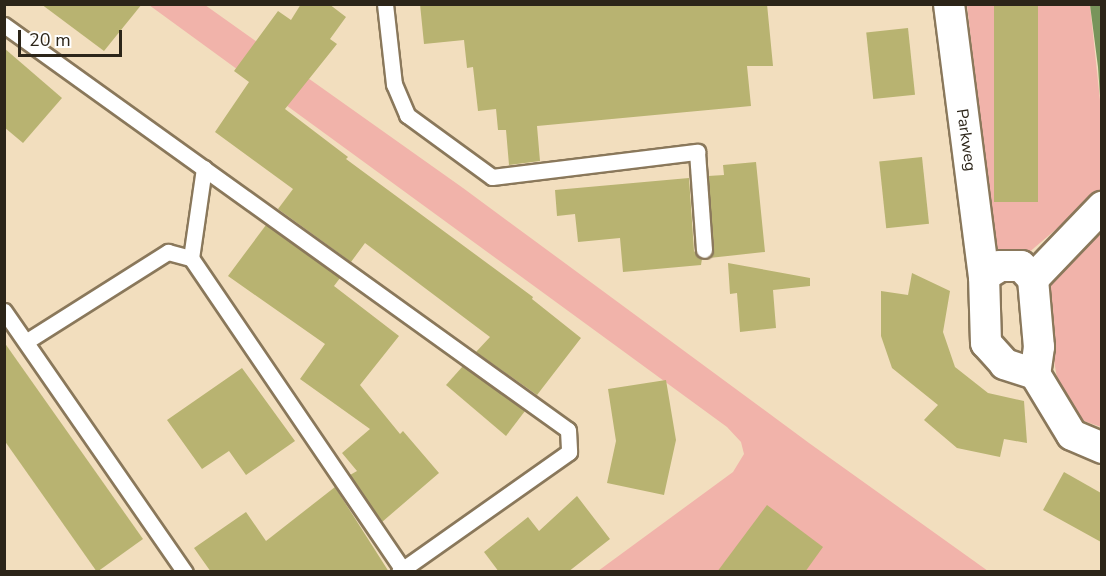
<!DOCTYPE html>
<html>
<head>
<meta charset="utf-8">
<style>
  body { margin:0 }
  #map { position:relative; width:1106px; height:576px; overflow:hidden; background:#f2debe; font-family:"Nunito Sans",sans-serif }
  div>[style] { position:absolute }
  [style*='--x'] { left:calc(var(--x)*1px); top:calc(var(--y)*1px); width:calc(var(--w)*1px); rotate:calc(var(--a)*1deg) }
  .green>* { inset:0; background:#f1b3aa }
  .water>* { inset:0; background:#78945b }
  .building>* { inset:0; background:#b8b371; transform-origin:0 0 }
  .roads { filter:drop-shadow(2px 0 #8a785b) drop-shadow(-2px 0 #8a785b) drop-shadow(0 2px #8a785b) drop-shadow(0 -2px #8a785b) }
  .service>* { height:15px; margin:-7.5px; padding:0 7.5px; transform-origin:7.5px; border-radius:7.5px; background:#fff }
  .minor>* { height:30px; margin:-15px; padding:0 15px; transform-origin:15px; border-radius:15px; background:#fff }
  span { translate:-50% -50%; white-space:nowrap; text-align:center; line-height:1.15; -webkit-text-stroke:4.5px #fff; paint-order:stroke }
  .street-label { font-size:16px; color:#2c2519 }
  .frame { position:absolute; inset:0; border:6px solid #2c2519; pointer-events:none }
  .scale { position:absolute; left:18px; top:30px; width:104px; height:27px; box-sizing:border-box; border:3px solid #2c2519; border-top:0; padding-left:8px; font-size:18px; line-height:21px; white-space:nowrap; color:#2c2519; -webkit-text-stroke:4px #fff; paint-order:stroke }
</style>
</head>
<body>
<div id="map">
  <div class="green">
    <div style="clip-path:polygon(149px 5px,205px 5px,463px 188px,809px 443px,988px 571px,598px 571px,733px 472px,744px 454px,741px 442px,727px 427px)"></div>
    <div style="clip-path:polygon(967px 5px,1090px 5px,1101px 110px,1101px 191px,1020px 260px,996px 258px)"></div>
    <div style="clip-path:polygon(1101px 215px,1101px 427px,1075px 418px,1060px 395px,1039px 275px)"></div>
  </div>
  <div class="water">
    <div style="clip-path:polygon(1090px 5px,1101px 5px,1101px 110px,1098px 67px)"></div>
  </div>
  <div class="building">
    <div style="clip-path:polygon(41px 4px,142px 4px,104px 51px)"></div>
    <div style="clip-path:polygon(301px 4px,329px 4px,346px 17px,330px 39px,337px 44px,285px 109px,348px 157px,346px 159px,533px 297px,532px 299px,581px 338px,537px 395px,476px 352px,490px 337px,365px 243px,351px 262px,278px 209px,293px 189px,215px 132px,249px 82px,234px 71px,278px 11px,291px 20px)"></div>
    <div style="clip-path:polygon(420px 4px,767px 4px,773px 66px,747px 66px,751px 106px,537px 126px,540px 161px,509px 165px,506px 130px,498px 130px,496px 109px,478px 111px,473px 67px,467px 68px,464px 40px,424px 44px)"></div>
    <div style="left:994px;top:4px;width:44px;height:198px"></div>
    <div style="left:908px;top:28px;width:67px;height:42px;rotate:84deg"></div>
    <div style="clip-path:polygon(4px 48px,62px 98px,23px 143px,4px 127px)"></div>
    <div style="left:922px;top:157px;width:67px;height:43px;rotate:84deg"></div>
    <div style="clip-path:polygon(756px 162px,765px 252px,709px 258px,714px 249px,708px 176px,724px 175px,723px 165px)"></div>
    <div style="clip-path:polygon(689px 178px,694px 251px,702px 259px,701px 265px,623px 272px,620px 238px,578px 242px,575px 214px,557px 216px,555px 190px)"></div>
    <div style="clip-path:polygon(266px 225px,340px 278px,334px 286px,399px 336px,360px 385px,400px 434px,403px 431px,439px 473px,382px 522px,350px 475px,357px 471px,342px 453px,370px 429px,300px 379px,325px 344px,228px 276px)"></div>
    <div style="clip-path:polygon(728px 263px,810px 278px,810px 286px,773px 290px,776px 328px,740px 332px,737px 293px,730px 294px)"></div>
    <div style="clip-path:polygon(912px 273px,950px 291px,943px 332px,955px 367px,988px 393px,1024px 401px,1027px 443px,1004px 439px,1000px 457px,957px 448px,924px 420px,938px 405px,892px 368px,881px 336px,881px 291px,908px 295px)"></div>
    <div style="clip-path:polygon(4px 342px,143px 539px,97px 572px,4px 440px)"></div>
    <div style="clip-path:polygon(463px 366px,525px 411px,506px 436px,446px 385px)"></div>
    <div style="clip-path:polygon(242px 368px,295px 441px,246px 475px,229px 451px,202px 469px,167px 420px)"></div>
    <div style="clip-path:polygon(666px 380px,676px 440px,664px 495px,607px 483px,616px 441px,608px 389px)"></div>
    <div style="clip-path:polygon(1064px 472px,1101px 493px,1101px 542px,1043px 510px)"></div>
    <div style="clip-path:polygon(335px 487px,389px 572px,211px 572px,194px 548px,246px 512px,266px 541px)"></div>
    <div style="clip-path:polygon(577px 496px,610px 539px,568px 572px,499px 572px,484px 552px,528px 517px,539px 531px)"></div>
    <div style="clip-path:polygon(767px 505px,823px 547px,805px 572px,717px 572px)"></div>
  </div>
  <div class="roads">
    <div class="service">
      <div style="--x:385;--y:4;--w:81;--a:83.6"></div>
      <div style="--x:394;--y:84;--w:34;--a:67"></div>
      <div style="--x:407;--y:115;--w:105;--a:36.1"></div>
      <div style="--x:492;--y:177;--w:207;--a:-7"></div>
      <div style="--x:697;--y:152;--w:98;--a:85.9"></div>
      <div style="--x:4;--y:25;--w:694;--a:35.68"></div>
      <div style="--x:568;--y:430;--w:22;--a:87"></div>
      <div style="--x:569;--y:452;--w:208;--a:144.8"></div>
      <div style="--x:204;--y:168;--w:91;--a:98.2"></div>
      <div style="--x:191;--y:258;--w:376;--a:55.8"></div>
      <div style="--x:4;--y:311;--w:318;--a:55.3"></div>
      <div style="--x:27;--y:341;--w:167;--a:-32.3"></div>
      <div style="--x:168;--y:252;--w:24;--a:15"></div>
    </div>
    <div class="minor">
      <div style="--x:949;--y:4;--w:274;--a:82.7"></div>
      <div style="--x:1000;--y:266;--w:21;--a:0"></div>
      <div style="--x:1021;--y:266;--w:18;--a:47"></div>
      <div style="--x:1033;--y:279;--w:68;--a:85"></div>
      <div style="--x:1039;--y:347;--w:27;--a:98"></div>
      <div style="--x:1035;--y:374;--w:32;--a:-162"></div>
      <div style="--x:1005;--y:364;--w:28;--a:-132"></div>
      <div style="--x:986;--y:343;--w:67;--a:-91.7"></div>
      <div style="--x:984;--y:276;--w:19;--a:-32"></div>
      <div style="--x:1033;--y:279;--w:100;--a:-46.2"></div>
      <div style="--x:1035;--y:374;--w:71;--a:58.8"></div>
      <div style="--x:1072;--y:435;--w:33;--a:23"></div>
    </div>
  </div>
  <div class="street-label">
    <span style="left:966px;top:140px;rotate:82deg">Parkweg</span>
  </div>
  <div class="frame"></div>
  <div class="scale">20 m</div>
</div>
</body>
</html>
